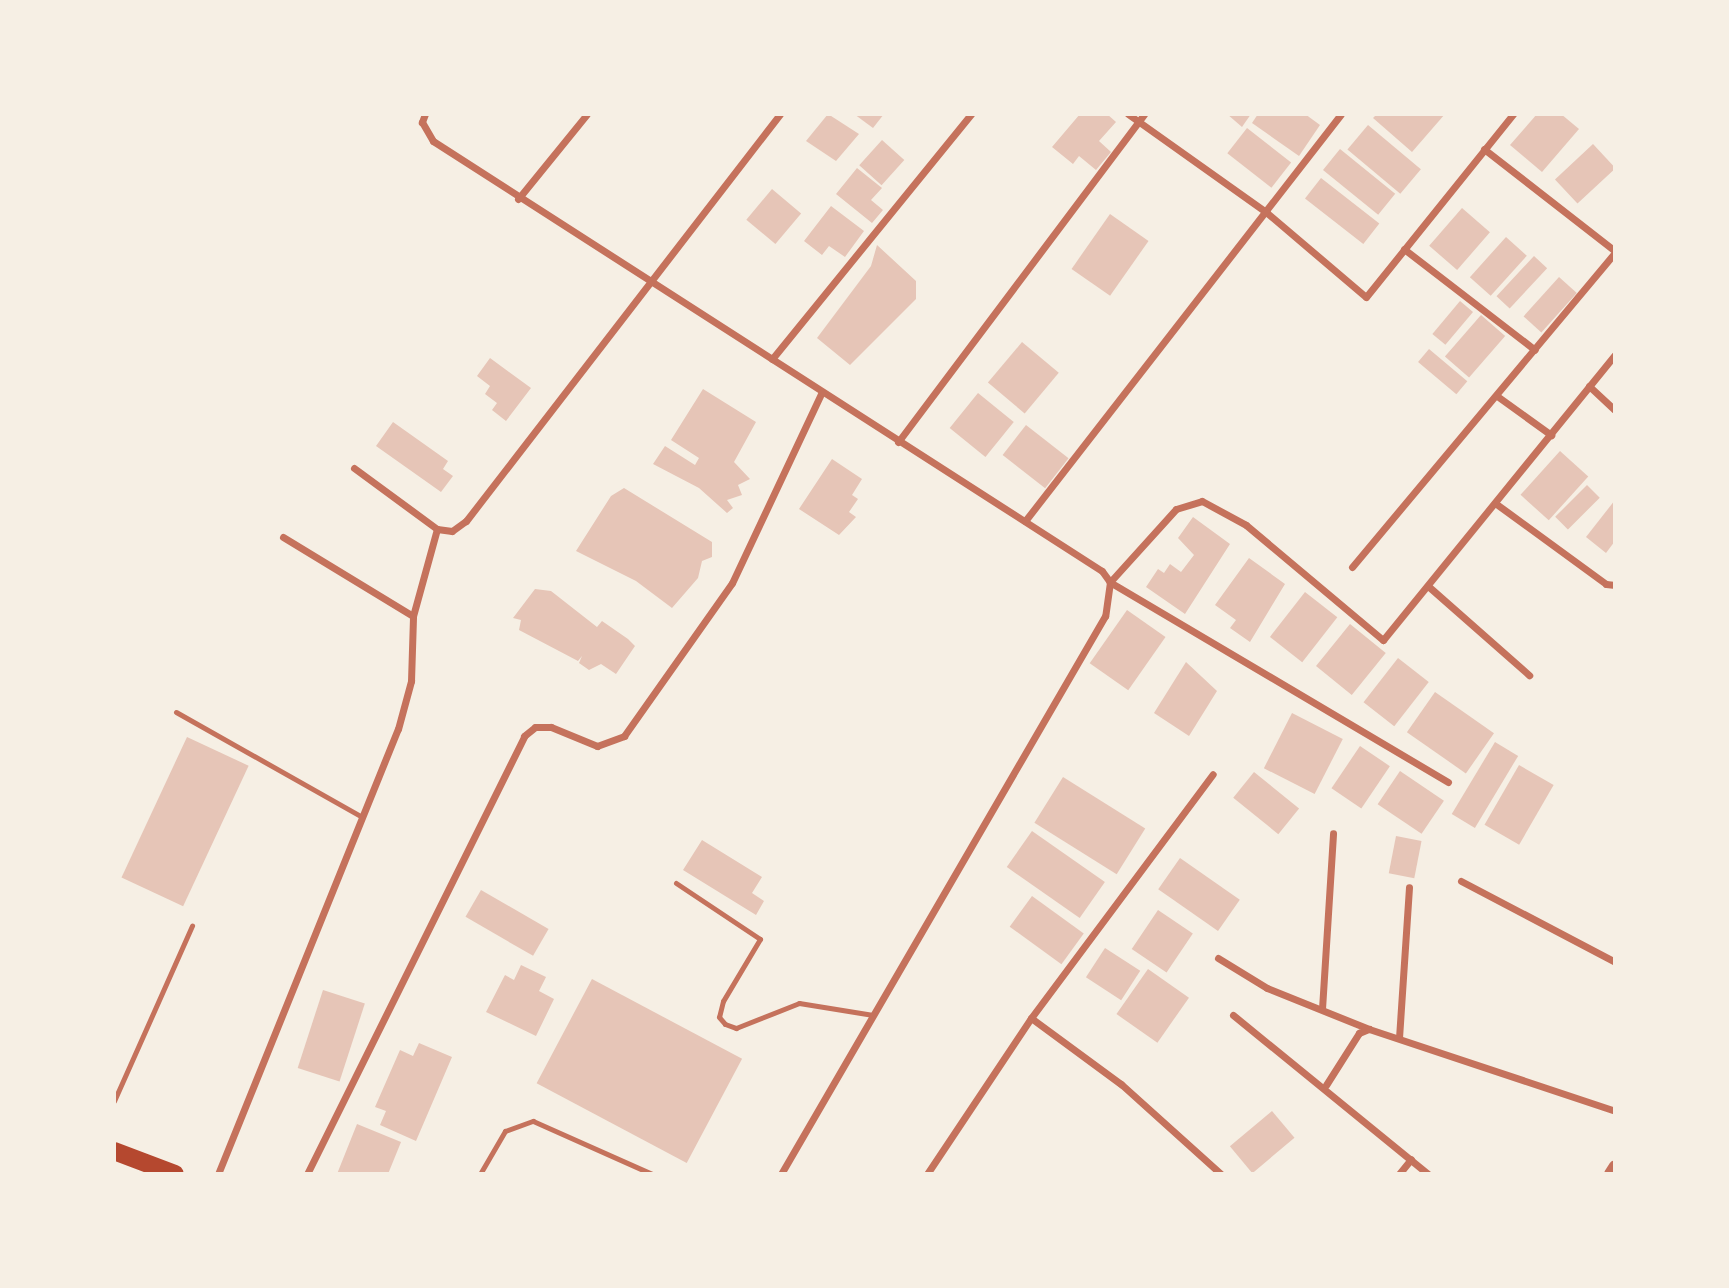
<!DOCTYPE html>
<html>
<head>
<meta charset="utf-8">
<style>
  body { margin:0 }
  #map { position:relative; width:1729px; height:1288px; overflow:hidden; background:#f6efe4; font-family:Commissioner,sans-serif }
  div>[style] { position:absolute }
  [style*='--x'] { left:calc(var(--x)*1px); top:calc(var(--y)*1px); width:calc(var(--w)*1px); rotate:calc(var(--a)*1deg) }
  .building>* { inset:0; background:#e6c5b7; transform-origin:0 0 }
  .service>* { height:5px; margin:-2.5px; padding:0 2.5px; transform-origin:2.5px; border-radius:2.5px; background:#c5725c }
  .minor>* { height:7px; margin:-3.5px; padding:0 3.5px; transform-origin:3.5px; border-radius:3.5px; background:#c5725c }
  .tertiary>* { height:12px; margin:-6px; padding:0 6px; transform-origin:6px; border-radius:6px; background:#c5725c }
  .primary>* { height:18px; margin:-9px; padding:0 9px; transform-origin:9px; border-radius:9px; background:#b5482f }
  span { translate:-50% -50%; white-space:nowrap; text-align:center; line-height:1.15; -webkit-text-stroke:5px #f6efe4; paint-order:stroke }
  .frame { position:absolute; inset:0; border:116px solid #f6efe4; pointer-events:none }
</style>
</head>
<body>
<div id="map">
  <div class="building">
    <div style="clip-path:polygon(828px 114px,859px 134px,836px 161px,806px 141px)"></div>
    <div style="clip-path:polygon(854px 114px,884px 114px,873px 128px)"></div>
    <div style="clip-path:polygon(1080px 114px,1107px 114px,1116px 122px,1099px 141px,1111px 152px,1096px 170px,1079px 156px,1073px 164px,1052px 147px)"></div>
    <div style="clip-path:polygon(1227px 114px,1251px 114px,1242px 127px)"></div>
    <div style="clip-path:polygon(1258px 114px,1305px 114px,1320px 125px,1299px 156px,1252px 123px)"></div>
    <div style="clip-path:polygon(1377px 114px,1445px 114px,1412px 152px,1373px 118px)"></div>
    <div style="clip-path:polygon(1537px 114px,1561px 114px,1579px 129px,1542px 172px,1510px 145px)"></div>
    <div style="left:1368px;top:125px;width:69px;height:32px;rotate:40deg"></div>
    <div style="left:1247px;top:128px;width:56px;height:32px;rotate:38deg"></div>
    <div style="left:882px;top:140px;width:30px;height:34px;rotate:42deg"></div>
    <div style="left:1593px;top:144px;width:33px;height:52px;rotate:47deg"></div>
    <div style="left:1340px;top:149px;width:71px;height:27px;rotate:39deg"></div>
    <div style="clip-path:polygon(857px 168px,882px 188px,871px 200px,883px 210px,872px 223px,836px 194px)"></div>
    <div style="left:1321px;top:178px;width:74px;height:26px;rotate:38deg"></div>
    <div style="left:772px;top:189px;width:38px;height:40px;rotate:40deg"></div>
    <div style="clip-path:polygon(831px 206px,864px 231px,845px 257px,829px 246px,822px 255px,804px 241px)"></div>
    <div style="left:1462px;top:208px;width:37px;height:50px;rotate:41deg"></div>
    <div style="left:1110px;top:214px;width:47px;height:67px;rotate:35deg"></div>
    <div style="left:1506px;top:237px;width:28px;height:54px;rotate:42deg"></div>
    <div style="clip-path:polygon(877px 245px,916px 281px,916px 299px,850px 365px,817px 338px,871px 266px)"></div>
    <div style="left:1534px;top:256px;width:18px;height:55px;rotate:43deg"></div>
    <div style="left:1559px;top:277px;width:24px;height:53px;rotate:42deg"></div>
    <div style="left:1460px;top:301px;width:17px;height:43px;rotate:40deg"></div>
    <div style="left:1481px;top:315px;width:32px;height:55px;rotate:41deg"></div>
    <div style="left:1022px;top:342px;width:48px;height:53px;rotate:40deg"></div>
    <div style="left:1429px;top:349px;width:50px;height:17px;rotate:40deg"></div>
    <div style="clip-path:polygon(490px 358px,531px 388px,506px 421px,492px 410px,497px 403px,485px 394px,490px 386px,477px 376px)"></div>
    <div style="clip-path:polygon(703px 389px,756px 422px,734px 462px,750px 479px,738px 485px,742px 495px,727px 500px,733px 508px,727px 513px,699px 488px,653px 464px,665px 446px,695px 465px,699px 458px,671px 440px)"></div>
    <div style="left:978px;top:393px;width:46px;height:45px;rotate:39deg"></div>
    <div style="clip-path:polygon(393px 422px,448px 461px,443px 469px,453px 476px,441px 492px,376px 446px)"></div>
    <div style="left:1026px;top:425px;width:54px;height:38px;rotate:38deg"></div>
    <div style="left:1560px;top:451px;width:38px;height:59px;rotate:42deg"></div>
    <div style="clip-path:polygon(832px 459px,862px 479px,852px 495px,858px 499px,849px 512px,856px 517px,839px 535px,799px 509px)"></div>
    <div style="left:1587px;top:485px;width:18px;height:45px;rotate:45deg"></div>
    <div style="clip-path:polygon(624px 488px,712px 542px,712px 557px,702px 561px,698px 578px,672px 608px,636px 581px,576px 551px,611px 496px)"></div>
    <div style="clip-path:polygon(1615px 500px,1615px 541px,1606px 553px,1586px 537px)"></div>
    <div style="clip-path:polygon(1193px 517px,1230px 544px,1185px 614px,1146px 587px,1158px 569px,1164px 573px,1170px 564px,1181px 572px,1194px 555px,1178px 538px)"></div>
    <div style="clip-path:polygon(1249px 558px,1285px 584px,1250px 642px,1230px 628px,1236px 620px,1215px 605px)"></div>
    <div style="clip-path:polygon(535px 589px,551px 591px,597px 627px,602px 621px,628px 639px,635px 646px,616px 674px,601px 664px,589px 670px,579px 663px,582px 656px,578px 661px,519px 630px,521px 620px,513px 618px)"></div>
    <div style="left:1305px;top:592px;width:41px;height:57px;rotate:38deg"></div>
    <div style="left:1127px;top:610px;width:47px;height:65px;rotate:35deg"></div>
    <div style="left:1350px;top:624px;width:46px;height:54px;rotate:39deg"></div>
    <div style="left:1398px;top:658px;width:39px;height:56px;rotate:38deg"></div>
    <div style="clip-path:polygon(1186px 662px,1217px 691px,1189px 736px,1154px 713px)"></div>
    <div style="left:1435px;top:692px;width:72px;height:49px;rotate:35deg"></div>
    <div style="left:1292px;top:713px;width:57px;height:62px;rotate:27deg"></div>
    <div style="left:187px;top:737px;width:68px;height:155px;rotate:25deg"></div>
    <div style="left:1495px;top:742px;width:27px;height:84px;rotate:31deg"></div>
    <div style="left:1360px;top:746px;width:36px;height:51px;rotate:34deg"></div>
    <div style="left:1519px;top:765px;width:40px;height:69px;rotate:30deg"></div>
    <div style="left:1400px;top:771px;width:53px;height:40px;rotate:34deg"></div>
    <div style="left:1254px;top:772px;width:58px;height:33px;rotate:39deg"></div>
    <div style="left:1063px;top:777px;width:97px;height:54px;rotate:32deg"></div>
    <div style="left:1032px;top:831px;width:89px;height:44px;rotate:35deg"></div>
    <div style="left:1396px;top:836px;width:26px;height:38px;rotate:11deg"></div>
    <div style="clip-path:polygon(702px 840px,762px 877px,752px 893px,764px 901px,756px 915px,683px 870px)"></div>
    <div style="left:1180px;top:858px;width:73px;height:38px;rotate:35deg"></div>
    <div style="left:481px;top:890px;width:78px;height:31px;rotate:30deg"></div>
    <div style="left:1032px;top:896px;width:64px;height:38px;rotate:36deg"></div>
    <div style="left:1158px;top:910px;width:42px;height:47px;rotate:34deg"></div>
    <div style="left:1105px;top:948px;width:42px;height:35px;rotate:33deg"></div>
    <div style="clip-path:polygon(521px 965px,546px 977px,539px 991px,554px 999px,536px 1036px,486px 1012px,505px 975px,514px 980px)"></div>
    <div style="left:1148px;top:969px;width:50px;height:55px;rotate:35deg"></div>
    <div style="left:592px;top:979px;width:170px;height:118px;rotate:28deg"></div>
    <div style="left:323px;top:990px;width:44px;height:82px;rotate:18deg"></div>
    <div style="clip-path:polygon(419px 1043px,452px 1057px,416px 1141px,380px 1125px,386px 1111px,375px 1107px,400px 1050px,413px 1056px)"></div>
    <div style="left:1272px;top:1111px;width:35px;height:55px;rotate:50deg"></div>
    <div style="clip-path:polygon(357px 1124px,401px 1142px,388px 1174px,337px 1174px)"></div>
  </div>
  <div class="service">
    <div style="--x:176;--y:712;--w:214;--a:29.4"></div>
    <div style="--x:676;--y:883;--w:101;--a:33.7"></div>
    <div style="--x:760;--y:939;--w:72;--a:120.8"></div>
    <div style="--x:723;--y:1001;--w:16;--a:104"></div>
    <div style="--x:719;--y:1017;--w:9;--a:49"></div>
    <div style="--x:725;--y:1024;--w:12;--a:20"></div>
    <div style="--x:736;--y:1028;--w:68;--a:-21.6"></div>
    <div style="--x:799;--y:1003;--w:75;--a:9.2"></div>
    <div style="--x:114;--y:1101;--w:192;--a:-66"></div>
    <div style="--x:480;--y:1174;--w:50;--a:-59.8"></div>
    <div style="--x:505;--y:1131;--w:30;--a:-20"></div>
    <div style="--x:533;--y:1121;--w:130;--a:24"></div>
  </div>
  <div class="minor">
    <div style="--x:425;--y:114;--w:9;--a:111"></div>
    <div style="--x:422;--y:122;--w:22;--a:60"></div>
    <div style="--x:433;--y:141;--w:795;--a:32.73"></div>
    <div style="--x:1102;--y:571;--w:14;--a:54"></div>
    <div style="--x:1110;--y:582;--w:34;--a:98"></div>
    <div style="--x:1105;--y:616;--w:645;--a:120.14"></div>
    <div style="--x:1128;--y:114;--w:169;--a:35.4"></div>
    <div style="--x:1266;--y:212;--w:131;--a:40.4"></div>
    <div style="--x:1366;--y:297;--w:235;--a:-51.2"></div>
    <div style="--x:1484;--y:149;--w:166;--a:37.9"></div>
    <div style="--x:518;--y:199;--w:109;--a:-50.9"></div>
    <div style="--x:1404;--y:249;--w:165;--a:37.6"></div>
    <div style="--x:772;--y:359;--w:316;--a:-50.9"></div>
    <div style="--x:1589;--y:386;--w:35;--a:43"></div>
    <div style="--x:1497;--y:396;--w:67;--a:35.8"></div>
    <div style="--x:898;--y:442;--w:410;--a:-53.1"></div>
    <div style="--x:354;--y:468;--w:103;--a:36.3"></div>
    <div style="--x:437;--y:529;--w:15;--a:8"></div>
    <div style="--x:452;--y:531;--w:17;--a:-36"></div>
    <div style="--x:466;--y:521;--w:514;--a:-52.35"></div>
    <div style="--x:1495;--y:503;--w:137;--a:36.1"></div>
    <div style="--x:1606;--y:584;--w:9;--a:6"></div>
    <div style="--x:1025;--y:521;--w:515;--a:-52.17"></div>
    <div style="--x:283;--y:537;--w:152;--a:31.3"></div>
    <div style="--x:1352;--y:567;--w:410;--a:-50.1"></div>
    <div style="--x:1428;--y:586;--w:135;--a:41.4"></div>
    <div style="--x:1448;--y:782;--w:393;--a:-149.4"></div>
    <div style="--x:1110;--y:582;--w:98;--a:-47.9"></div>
    <div style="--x:1176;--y:509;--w:27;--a:-17"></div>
    <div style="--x:1202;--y:501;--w:50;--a:28.6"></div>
    <div style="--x:1246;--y:525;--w:179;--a:40"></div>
    <div style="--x:1383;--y:640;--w:367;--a:-50.9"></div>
    <div style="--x:1461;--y:881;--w:174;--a:27.7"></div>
    <div style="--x:1218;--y:958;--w:57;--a:31.5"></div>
    <div style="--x:1267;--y:988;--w:110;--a:21.9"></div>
    <div style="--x:1322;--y:1009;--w:176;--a:-86.4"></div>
    <div style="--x:1233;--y:1015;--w:252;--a:39.2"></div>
    <div style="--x:1031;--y:1018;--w:112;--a:36.3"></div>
    <div style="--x:1121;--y:1084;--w:135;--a:42"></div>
    <div style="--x:1399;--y:1038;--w:151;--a:-86.2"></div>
    <div style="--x:1326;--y:1085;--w:62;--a:-57.6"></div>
    <div style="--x:1359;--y:1033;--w:11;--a:-22"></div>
    <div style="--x:1369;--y:1029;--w:259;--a:18.4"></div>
    <div style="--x:218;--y:1174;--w:480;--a:-68"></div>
    <div style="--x:398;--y:729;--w:50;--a:-74.8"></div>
    <div style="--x:411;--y:681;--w:65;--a:-88.2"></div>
    <div style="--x:413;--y:616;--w:90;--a:-74.6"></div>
    <div style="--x:307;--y:1174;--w:489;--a:-63.6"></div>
    <div style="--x:524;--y:736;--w:14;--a:-39"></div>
    <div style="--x:535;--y:727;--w:16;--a:0"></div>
    <div style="--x:551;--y:727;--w:50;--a:22.4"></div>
    <div style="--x:597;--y:746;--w:29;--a:-20"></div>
    <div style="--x:624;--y:736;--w:187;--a:-54.8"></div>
    <div style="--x:732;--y:583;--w:211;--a:-64.8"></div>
    <div style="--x:927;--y:1174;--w:187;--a:-56.3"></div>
    <div style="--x:1031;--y:1018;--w:304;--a:-53.3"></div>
    <div style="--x:1399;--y:1174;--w:19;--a:-51"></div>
  </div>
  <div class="tertiary">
    <div style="--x:1610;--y:1174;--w:9;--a:-58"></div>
  </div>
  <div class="primary">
    <div style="--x:114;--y:1151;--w:65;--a:20.7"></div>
  </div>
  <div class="frame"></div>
</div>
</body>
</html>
